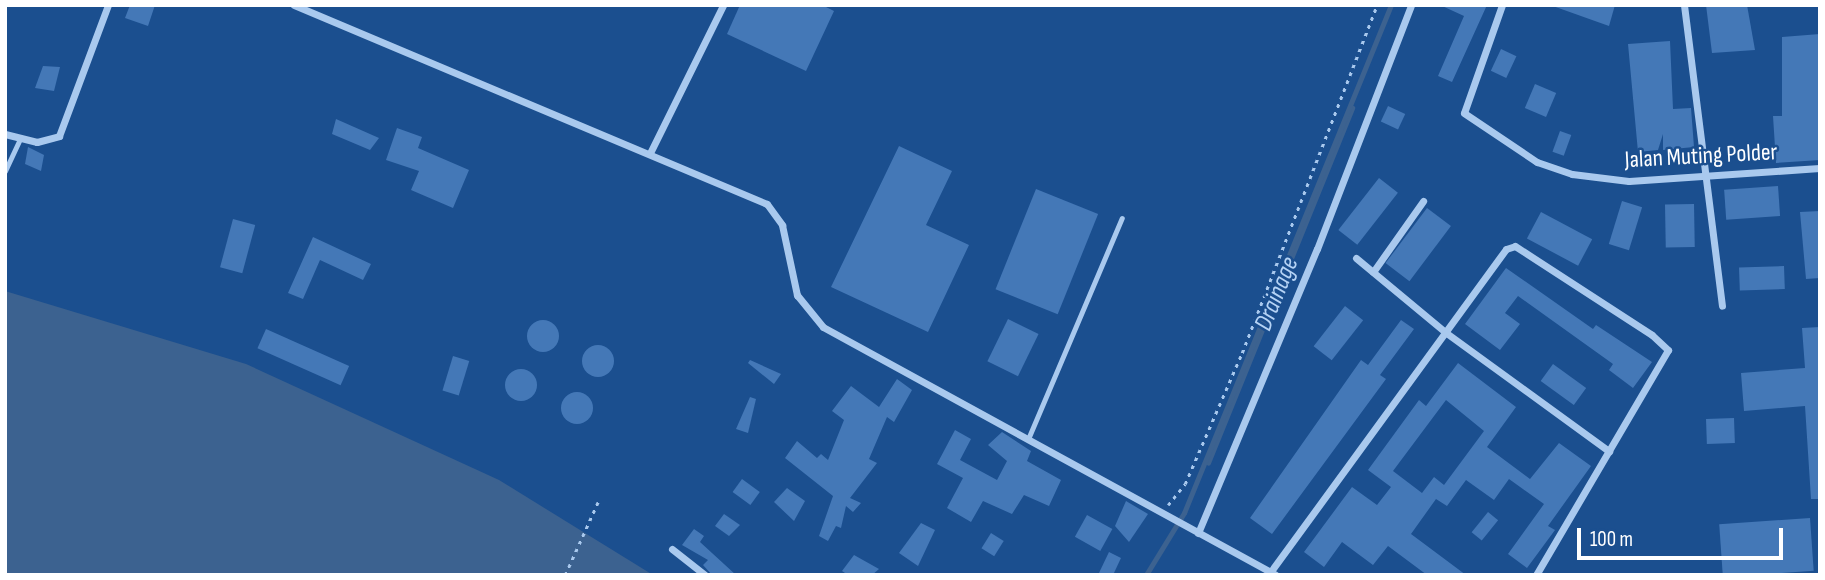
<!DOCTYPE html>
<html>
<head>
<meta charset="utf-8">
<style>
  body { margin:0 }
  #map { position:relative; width:1825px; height:580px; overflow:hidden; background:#1b4f8f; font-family:"Sofia Sans Condensed",sans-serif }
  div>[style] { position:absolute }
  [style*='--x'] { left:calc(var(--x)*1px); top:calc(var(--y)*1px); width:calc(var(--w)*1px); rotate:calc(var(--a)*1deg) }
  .water>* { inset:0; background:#3c6290 }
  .stream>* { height:4.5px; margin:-2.25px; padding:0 2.25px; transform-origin:2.25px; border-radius:2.25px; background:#3c6290 }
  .building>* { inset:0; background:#4478b7; transform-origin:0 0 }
  .round { border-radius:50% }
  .path>* { height:2.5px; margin-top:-1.25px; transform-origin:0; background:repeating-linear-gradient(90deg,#a9c9ee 0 3.5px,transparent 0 8.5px) }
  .lane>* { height:5px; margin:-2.5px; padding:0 2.5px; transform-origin:2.5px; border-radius:2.5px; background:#a9c9ee }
  .street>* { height:7px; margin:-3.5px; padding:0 3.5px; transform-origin:3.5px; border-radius:3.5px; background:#a9c9ee }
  span { translate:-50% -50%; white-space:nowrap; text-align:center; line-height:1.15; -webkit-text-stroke:5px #1b4f8f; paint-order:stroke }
  .street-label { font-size:24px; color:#fff }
  .water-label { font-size:26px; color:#b5d3f5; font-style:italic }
  .frame { position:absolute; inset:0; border:7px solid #fff; pointer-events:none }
  .scale { position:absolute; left:1577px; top:528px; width:206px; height:32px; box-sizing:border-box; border:4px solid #fff; border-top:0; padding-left:9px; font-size:21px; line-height:24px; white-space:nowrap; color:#fff; -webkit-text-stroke:5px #1b4f8f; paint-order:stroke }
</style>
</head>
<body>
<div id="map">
  <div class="water">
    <div style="clip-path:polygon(5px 291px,246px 364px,499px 480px,653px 575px,5px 575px)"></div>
  </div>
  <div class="stream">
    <div style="--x:1208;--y:463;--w:383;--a:-67.9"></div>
    <div style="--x:1146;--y:575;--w:73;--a:-58.5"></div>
    <div style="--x:1184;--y:513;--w:549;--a:-67.83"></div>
  </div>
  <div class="building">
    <div style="clip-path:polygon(130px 5px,155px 5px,148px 26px,125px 18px)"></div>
    <div style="clip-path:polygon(740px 5px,822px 5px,834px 11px,806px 71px,727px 34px)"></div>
    <div style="clip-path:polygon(1440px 5px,1487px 5px,1452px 82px,1438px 76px,1464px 16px)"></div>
    <div style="clip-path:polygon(1550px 5px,1615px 5px,1609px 26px)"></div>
    <div style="clip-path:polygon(1706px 5px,1747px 5px,1755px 50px,1712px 53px)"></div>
    <div style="clip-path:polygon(1820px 34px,1820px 160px,1776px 163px,1773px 116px,1782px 116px,1782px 37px)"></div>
    <div style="clip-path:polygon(1670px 41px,1673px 109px,1691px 108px,1694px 147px,1663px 150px,1663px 134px,1658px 150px,1638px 152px,1628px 44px)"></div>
    <div style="left:1501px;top:49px;width:17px;height:24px;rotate:25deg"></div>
    <div style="clip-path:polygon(43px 66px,60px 67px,54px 91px,35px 88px)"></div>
    <div style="left:1535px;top:84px;width:23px;height:26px;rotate:23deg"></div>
    <div style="left:1388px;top:106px;width:19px;height:17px;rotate:25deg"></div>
    <div style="clip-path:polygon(336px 119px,379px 138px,370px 150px,332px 134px)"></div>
    <div style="clip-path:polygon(397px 128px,422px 137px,418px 148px,469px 170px,453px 208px,411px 190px,419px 171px,386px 160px)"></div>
    <div style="left:1560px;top:131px;width:12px;height:22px;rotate:20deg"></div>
    <div style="clip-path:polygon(899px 146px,952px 171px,926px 225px,969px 245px,928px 332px,831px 287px)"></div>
    <div style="clip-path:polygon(28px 147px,44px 155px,41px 171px,25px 164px)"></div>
    <div style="left:1379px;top:178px;width:24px;height:66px;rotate:38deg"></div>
    <div style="left:1778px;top:186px;width:30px;height:54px;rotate:86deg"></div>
    <div style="left:1036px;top:189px;width:67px;height:108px;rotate:22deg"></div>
    <div style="left:1622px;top:201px;width:21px;height:45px;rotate:17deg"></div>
    <div style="left:1694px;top:204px;width:43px;height:29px;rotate:89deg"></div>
    <div style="left:1427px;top:208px;width:30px;height:69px;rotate:37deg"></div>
    <div style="clip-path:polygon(1820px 211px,1820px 278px,1806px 279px,1800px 212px)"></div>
    <div style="left:1541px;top:212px;width:58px;height:30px;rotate:28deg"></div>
    <div style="left:233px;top:219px;width:23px;height:50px;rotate:15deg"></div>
    <div style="clip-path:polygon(313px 237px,371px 264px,363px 280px,320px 260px,303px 299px,288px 293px)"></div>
    <div style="left:1784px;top:266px;width:23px;height:45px;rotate:88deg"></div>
    <div style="clip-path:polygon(1506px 268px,1593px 329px,1596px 325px,1652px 362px,1633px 388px,1609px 370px,1613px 364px,1518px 296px,1505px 313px,1520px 324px,1500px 350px,1465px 324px)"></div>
    <div style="left:1345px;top:306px;width:23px;height:51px;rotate:38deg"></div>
    <div style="left:1008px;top:319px;width:34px;height:47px;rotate:26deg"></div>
    <div style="clip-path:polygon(1401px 320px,1414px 329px,1380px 375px,1386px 379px,1272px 534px,1250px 518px,1361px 360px,1368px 365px)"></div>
    <div class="round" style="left:527px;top:320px;width:32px;height:32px"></div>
    <div style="clip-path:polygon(1820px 327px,1820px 499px,1811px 499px,1805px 406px,1744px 411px,1741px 373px,1805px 368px,1802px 328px)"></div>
    <div style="left:266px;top:329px;width:91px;height:21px;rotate:24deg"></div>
    <div class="round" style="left:582px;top:345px;width:32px;height:32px"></div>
    <div style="left:453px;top:356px;width:17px;height:36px;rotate:17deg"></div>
    <div style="clip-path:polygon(750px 360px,781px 374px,774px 384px,748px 363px)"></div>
    <div style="clip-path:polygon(evenodd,1458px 363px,1516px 407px,1487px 447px,1530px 479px,1559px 443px,1591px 466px,1548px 526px,1555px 530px,1527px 568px,1508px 554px,1544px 504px,1509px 479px,1494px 500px,1466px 480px,1447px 506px,1436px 499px,1411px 534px,1466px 575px,1427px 575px,1388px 546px,1373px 565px,1342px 542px,1324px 567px,1304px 552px,1352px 487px,1377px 505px,1391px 487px,1368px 470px,1419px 400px,1426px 406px,1458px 363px,1446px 400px,1484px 431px,1444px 485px,1434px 477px,1422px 493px,1393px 471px,1446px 400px)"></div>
    <div style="left:1553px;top:364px;width:41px;height:21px;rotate:36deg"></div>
    <div class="round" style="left:505px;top:369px;width:32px;height:32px"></div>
    <div style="clip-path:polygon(897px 379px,912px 390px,894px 422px,887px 417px,869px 459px,877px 463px,850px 498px,861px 503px,853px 512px,846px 506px,841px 528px,836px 526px,828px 541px,819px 536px,833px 496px,785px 458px,797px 441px,817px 458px,821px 454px,828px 460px,844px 420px,832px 411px,851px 386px,879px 407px)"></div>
    <div class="round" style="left:561px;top:392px;width:32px;height:32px"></div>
    <div style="clip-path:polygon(750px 397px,756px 399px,748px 433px,736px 429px)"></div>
    <div style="left:1734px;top:418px;width:25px;height:28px;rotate:88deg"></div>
    <div style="clip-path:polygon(955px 430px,971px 439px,960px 460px,997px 480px,1007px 461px,988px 445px,1002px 432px,1031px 451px,1027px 461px,1061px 480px,1049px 506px,1024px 495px,1012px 514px,983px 501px,971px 522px,947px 508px,963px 478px,937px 464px)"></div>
    <div style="left:742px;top:479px;width:22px;height:16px;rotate:36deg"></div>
    <div style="clip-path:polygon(787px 488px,805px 501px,794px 521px,774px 502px)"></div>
    <div style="clip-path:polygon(1126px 501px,1148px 514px,1129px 542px,1115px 526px)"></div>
    <div style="left:1488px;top:512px;width:13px;height:26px;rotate:39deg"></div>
    <div style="clip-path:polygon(724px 514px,740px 525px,729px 536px,715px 526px)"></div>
    <div style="left:1087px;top:515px;width:29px;height:25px;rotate:29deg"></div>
    <div style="left:1810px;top:518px;width:53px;height:91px;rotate:86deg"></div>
    <div style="clip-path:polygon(921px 523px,935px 530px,918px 566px,899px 553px)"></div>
    <div style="clip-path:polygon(694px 529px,704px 536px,700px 542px,736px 575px,712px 575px,703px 565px,708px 560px,682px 545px)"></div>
    <div style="left:991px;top:533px;width:15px;height:18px;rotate:32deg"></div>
    <div style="clip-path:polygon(1109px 552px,1121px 558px,1113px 575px,1098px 575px)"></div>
    <div style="clip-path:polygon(854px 555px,879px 569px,872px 575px,848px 575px,842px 571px)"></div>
  </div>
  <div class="path">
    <div style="--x:1168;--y:505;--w:27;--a:-51"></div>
    <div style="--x:1185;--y:484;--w:143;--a:-66.5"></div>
    <div style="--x:1242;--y:353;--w:373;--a:-68.8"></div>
    <div style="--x:565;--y:575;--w:80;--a:-65.7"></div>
  </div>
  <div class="lane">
    <div style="--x:5;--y:171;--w:35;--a:-65"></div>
    <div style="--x:1028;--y:439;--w:240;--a:-67"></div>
  </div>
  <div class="street">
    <div style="--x:294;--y:5;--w:513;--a:22.82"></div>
    <div style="--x:767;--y:204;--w:26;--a:54"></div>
    <div style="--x:782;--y:225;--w:72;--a:77.9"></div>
    <div style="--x:797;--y:295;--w:41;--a:50.9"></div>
    <div style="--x:823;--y:327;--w:516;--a:28.7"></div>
    <div style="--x:1502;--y:5;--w:114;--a:109.4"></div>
    <div style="--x:1464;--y:113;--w:88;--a:33.9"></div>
    <div style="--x:1537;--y:162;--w:37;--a:19"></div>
    <div style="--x:1572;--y:174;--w:57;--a:7"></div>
    <div style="--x:1629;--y:181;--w:191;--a:-3.9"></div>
    <div style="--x:1684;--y:5;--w:303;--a:82.8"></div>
    <div style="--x:5;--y:134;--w:33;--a:14"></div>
    <div style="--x:37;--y:142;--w:23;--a:-15"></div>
    <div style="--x:59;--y:136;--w:140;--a:-69.5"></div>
    <div style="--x:650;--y:153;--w:165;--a:-63.7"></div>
    <div style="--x:1356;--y:258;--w:116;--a:39.7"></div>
    <div style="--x:1445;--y:332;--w:203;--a:36"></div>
    <div style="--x:1373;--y:272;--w:87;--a:-54.8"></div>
    <div style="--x:1198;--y:533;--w:308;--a:-67.3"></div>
    <div style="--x:1317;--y:249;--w:261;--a:-68.9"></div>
    <div style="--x:672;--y:549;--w:42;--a:38.2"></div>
    <div style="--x:1269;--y:574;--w:402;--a:-53.9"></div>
    <div style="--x:1506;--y:249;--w:9;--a:-18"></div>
    <div style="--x:1515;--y:246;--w:163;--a:33"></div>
    <div style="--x:1652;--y:335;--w:22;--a:43"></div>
    <div style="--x:1668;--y:350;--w:261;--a:120.4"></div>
  </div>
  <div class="street-label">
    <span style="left:1701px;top:156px;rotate:-3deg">Jalan Muting Polder</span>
  </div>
  <div class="water-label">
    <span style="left:1277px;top:294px;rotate:-68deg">Drainage</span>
  </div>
  <div class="frame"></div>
  <div class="scale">100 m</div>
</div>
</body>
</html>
